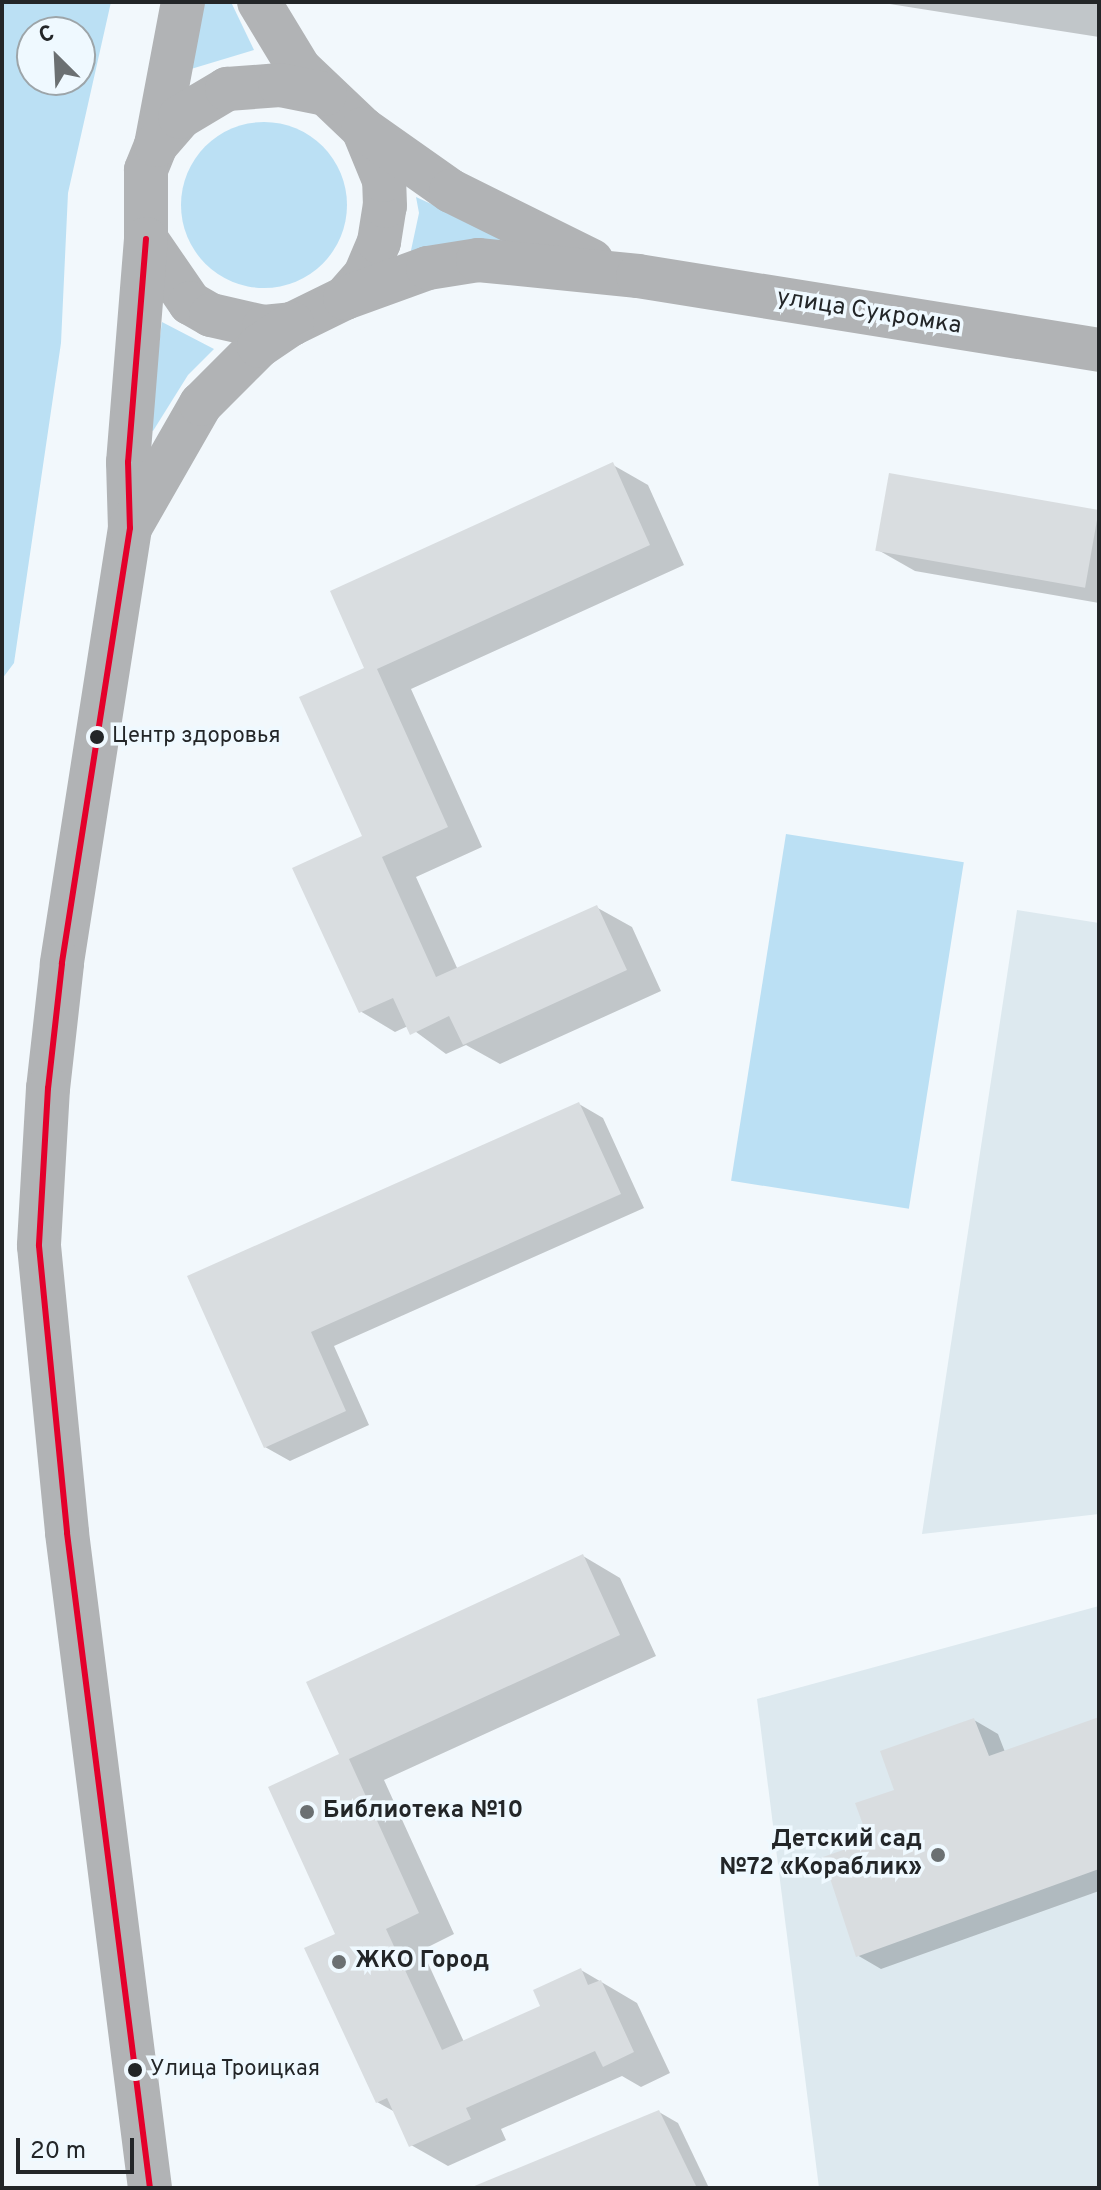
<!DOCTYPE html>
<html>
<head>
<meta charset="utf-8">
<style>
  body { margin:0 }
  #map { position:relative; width:1101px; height:2190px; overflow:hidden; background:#f2f8fc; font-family:Overpass,sans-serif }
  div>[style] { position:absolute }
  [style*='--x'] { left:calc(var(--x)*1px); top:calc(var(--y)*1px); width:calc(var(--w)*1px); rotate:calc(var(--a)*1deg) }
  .built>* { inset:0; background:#dde9ef }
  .green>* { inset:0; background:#bbe0f4; transform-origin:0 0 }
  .round { border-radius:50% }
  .shadow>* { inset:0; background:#0003 }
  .building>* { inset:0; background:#d9dde0; transform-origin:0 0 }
  .secondary>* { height:44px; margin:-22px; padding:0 22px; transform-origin:22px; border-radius:22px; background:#b1b3b5 }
  .bus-1>* { height:6px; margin:-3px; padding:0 3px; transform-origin:3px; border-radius:3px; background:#e4002b }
  .dots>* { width:22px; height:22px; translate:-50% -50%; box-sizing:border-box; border:4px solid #eff9ff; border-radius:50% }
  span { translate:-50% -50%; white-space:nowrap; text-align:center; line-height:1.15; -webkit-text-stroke:7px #eff9ff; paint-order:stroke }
  .bus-label { font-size:22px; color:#232628 }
  .left { translate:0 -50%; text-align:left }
  .street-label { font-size:24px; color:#232628 }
  .poi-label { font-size:24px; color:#232628; font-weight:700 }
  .right { translate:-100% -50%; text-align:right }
  .frame { position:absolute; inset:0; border:4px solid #232628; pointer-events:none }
  .north { position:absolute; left:16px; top:16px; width:80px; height:80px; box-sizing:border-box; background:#eff9ff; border:2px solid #9da5a9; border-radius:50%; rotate:336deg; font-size:22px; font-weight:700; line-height:32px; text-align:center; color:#232628 }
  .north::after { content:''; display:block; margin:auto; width:28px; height:36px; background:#6b7072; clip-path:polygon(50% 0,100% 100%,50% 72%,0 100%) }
  .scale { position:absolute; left:16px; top:2138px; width:118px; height:36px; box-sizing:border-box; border:4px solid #232628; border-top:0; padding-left:10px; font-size:24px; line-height:28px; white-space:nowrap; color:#232628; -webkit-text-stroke:6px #eff9ff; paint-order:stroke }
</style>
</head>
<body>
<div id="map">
  <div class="built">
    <div style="clip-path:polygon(1017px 910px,1099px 923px,1099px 1514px,922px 1534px)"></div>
    <div style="clip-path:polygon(1099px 1606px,1099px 2188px,819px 2188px,757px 1699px)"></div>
  </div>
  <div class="green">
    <div style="clip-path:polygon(evenodd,2px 2px,111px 2px,68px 193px,61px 343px,14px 663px,2px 679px,2px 2px,32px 32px,80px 32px,80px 80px,32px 80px,32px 32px)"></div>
    <div style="clip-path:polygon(203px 2px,231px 2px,254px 50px,191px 69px)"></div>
    <div class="round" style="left:181px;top:122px;width:166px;height:166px"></div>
    <div style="clip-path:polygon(416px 197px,529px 249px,410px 255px,419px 213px)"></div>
    <div style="clip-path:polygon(162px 322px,214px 349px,188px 375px,153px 431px,147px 429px)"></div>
    <div style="left:786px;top:834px;width:180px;height:351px;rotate:9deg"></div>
  </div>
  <div class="shadow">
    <div style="clip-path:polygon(877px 2px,1099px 2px,1099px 37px)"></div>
    <div style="clip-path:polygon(613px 465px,648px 485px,684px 565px,411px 689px,482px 847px,416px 877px,458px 970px,596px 907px,632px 927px,661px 991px,500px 1064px,466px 1045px,446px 1054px,408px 1026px,395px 1032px,360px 1011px,366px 669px)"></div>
    <div style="clip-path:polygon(1099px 511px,1099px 603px,915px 571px,878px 550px)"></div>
    <div style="clip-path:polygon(579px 1104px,603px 1118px,644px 1208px,334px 1346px,369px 1425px,290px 1461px,265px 1447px,190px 1277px)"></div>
    <div style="clip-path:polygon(583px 1556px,620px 1578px,656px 1656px,384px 1780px,454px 1934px,422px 1950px,464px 2042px,543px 2007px,581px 1970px,637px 2003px,670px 2073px,641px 2087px,622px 2076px,501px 2129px,506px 2140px,448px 2166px,411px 2145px,395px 2112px,377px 2102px,338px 1935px,341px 1755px)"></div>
    <div style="clip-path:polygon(1099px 1719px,1099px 1891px,881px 1969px,857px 1955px,871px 1843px,897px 1792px,974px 1720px,998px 1734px,1005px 1752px)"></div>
    <div style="clip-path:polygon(659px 2112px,678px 2123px,709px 2188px,475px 2188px)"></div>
  </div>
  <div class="building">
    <div style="clip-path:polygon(613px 462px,650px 545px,377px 669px,448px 827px,382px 857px,436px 977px,597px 905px,627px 970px,463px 1045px,449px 1016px,410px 1035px,393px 998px,359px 1013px,292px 868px,362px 836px,299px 697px,364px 668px,330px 591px)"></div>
    <div style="left:889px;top:473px;width:213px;height:79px;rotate:10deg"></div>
    <div style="clip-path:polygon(579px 1102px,621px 1194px,311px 1332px,346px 1411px,264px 1448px,187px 1276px)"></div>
    <div style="clip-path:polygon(583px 1554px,620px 1635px,349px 1759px,419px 1913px,386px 1929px,442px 2050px,540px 2006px,533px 1990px,581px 1968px,588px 1985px,601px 1980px,634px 2052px,603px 2067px,595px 2051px,466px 2108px,471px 2119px,409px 2147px,387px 2098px,376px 2103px,304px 1948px,335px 1934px,268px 1787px,339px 1754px,306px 1682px)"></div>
    <div style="clip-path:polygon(1099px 1717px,1099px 1869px,856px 1957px,823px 1857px,869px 1841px,855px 1803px,894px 1790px,880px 1751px,974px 1718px,989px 1756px)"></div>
    <div style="clip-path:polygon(659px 2110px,697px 2188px,472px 2188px,472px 2187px)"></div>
  </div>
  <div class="secondary">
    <div style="--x:183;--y:2;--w:146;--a:100.7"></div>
    <div style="--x:156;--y:145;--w:27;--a:112"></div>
    <div style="--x:146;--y:170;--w:69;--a:90"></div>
    <div style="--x:146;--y:239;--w:78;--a:55.5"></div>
    <div style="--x:190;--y:303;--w:24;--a:30"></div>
    <div style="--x:211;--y:315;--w:54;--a:12.8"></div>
    <div style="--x:264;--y:327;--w:28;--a:-6"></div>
    <div style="--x:292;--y:324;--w:59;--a:-26.1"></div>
    <div style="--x:345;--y:298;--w:30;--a:-49"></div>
    <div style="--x:365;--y:275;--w:36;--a:-67"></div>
    <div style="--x:379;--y:242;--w:36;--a:-81"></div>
    <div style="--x:385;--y:206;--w:26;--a:-92"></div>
    <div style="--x:384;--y:180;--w:55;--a:-112.4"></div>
    <div style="--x:363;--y:129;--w:88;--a:-136.4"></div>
    <div style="--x:299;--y:68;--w:77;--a:-121.2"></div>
    <div style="--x:363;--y:129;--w:108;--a:35.2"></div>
    <div style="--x:451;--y:191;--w:157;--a:26.4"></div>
    <div style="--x:156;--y:145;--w:37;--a:-49"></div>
    <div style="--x:180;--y:117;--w:55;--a:-30.8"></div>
    <div style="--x:227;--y:89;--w:53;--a:-4.3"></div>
    <div style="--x:280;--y:85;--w:46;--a:11.3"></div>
    <div style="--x:146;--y:239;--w:224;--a:94.6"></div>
    <div style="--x:128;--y:462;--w:66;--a:88.3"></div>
    <div style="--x:130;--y:528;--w:441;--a:98.9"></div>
    <div style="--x:62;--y:964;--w:125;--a:96.4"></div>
    <div style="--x:48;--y:1088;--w:158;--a:93.3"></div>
    <div style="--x:39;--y:1246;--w:288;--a:84.4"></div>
    <div style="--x:67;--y:1533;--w:660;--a:82.78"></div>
    <div style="--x:345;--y:298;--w:88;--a:-19.9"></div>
    <div style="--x:428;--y:268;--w:51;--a:-9.1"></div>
    <div style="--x:478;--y:260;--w:161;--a:5.7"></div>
    <div style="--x:638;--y:276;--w:467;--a:9.1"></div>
    <div style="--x:131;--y:526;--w:141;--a:-60.2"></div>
    <div style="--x:201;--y:404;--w:82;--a:-45"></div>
    <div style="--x:259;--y:346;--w:40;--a:-34"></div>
  </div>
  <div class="bus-1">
    <div style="--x:146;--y:239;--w:224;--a:94.6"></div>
    <div style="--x:128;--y:462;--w:66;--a:88.3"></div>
    <div style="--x:130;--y:528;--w:441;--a:98.9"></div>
    <div style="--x:62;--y:964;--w:125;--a:96.4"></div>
    <div style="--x:48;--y:1088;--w:158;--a:93.3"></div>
    <div style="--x:39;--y:1246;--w:288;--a:84.4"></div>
    <div style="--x:67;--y:1533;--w:660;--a:82.78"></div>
  </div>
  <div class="dots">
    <div style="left:97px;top:737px;background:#232628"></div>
    <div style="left:307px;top:1812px;background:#6b7072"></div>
    <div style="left:938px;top:1855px;background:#6b7072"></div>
    <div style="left:339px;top:1962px;background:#6b7072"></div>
    <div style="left:135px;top:2070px;background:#232628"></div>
  </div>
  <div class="bus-label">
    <span class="left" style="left:112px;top:737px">Центр здоровья</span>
    <span class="left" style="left:150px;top:2070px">Улица Троицкая</span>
  </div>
  <div class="street-label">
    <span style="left:869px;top:313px;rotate:9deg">улица Сукромка</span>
  </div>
  <div class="poi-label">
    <span class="left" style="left:323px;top:1812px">Библиотека №10</span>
    <span class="right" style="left:922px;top:1855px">Детский сад<br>№72 «Кораблик»</span>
    <span class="left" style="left:355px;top:1962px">ЖКО Город</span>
  </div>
  <div class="frame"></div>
  <div class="north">С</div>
  <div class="scale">20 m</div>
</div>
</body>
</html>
